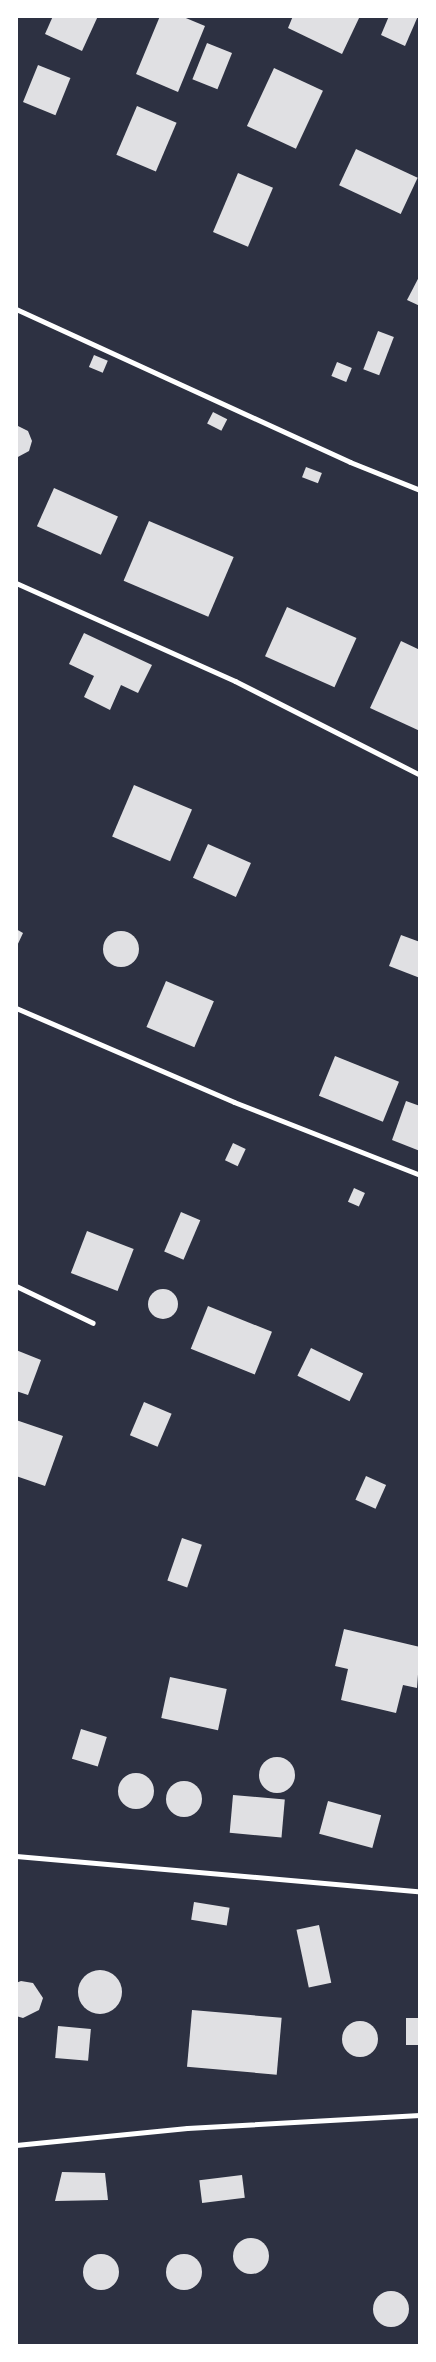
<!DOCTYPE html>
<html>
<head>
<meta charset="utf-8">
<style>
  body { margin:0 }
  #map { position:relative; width:436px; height:2362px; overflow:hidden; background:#2d3142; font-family:"Times New Roman",serif }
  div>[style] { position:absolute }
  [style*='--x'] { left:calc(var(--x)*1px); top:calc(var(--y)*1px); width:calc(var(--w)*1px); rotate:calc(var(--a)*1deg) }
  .building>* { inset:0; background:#e0e0e3; transform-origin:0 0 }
  .round { border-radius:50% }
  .minor>* { height:5px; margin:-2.5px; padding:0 2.5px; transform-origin:2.5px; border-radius:2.5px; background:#fff }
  span { translate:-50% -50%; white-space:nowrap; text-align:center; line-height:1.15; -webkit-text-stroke:4.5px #fff; paint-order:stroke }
  .frame { position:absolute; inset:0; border:18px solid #fff; pointer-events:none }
</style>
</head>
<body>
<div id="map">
  <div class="building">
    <div style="clip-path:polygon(53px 16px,98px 16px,82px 51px,45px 34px)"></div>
    <div style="clip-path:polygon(160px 16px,181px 16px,205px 26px,178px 92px,136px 74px)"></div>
    <div style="clip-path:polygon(293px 16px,360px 16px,342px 54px,288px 28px)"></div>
    <div style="clip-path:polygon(389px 16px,418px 16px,405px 46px,381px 35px)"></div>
    <div style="left:207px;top:43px;width:27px;height:39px;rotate:22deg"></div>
    <div style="left:38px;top:65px;width:35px;height:40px;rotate:22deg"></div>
    <div style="left:274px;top:68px;width:54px;height:64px;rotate:25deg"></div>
    <div style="left:137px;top:106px;width:43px;height:53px;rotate:23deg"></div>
    <div style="left:356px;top:149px;width:68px;height:40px;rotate:25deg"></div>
    <div style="left:238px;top:173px;width:38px;height:64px;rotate:23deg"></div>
    <div style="clip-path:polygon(420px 275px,420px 306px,407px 300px)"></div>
    <div style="left:378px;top:331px;width:17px;height:41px;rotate:21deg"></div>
    <div style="left:94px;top:355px;width:15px;height:13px;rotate:23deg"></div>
    <div style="left:337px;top:362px;width:16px;height:15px;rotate:22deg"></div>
    <div style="left:213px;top:412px;width:16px;height:13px;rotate:27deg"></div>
    <div style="clip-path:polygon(16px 425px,28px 431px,32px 441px,29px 451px,16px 458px)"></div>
    <div style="left:306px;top:467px;width:17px;height:11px;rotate:21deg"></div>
    <div style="left:54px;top:488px;width:70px;height:42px;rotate:24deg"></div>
    <div style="left:149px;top:521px;width:92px;height:65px;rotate:23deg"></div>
    <div style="left:287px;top:607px;width:76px;height:54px;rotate:24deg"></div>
    <div style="clip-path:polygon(84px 633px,152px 665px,138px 693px,121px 685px,110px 710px,84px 697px,94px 676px,69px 664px)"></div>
    <div style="clip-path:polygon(401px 641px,420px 650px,420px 731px,370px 708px)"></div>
    <div style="left:134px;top:785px;width:63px;height:56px;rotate:23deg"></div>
    <div style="left:208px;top:844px;width:47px;height:37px;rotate:24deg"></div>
    <div style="clip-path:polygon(16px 929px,23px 933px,16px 948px)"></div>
    <div class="round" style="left:103px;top:931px;width:36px;height:36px"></div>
    <div style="clip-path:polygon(401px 935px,420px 942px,420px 978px,389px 966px)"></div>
    <div style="left:166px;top:981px;width:52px;height:50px;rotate:23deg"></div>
    <div style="left:335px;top:1056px;width:69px;height:43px;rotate:22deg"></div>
    <div style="clip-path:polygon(406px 1101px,420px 1106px,420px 1151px,392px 1140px)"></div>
    <div style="left:233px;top:1143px;width:14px;height:19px;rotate:25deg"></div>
    <div style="left:354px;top:1188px;width:12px;height:15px;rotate:24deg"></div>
    <div style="left:181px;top:1212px;width:21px;height:43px;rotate:23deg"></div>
    <div style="left:87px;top:1231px;width:50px;height:45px;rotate:21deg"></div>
    <div class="round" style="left:148px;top:1289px;width:30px;height:30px"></div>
    <div style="left:208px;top:1306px;width:69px;height:46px;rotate:22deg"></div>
    <div style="left:311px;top:1348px;width:58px;height:31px;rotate:26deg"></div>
    <div style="clip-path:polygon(16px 1350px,41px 1360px,28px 1395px,16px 1391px)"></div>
    <div style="left:144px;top:1402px;width:30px;height:36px;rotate:23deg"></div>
    <div style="clip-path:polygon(16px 1420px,63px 1436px,45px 1486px,16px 1476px)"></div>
    <div style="left:366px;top:1476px;width:22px;height:26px;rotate:24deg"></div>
    <div style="left:182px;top:1538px;width:21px;height:45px;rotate:19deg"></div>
    <div style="clip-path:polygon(344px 1629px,420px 1647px,417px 1688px,403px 1685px,396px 1713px,341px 1700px,348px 1669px,335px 1666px)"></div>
    <div style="left:170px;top:1677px;width:58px;height:42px;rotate:12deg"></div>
    <div style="left:81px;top:1729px;width:27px;height:31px;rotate:17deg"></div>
    <div class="round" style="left:259px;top:1757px;width:36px;height:36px"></div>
    <div class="round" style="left:118px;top:1773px;width:36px;height:36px"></div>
    <div class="round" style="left:166px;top:1781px;width:36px;height:36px"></div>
    <div style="left:233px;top:1795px;width:52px;height:38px;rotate:5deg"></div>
    <div style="left:328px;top:1801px;width:55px;height:34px;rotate:15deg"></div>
    <div style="left:194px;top:1902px;width:36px;height:18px;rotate:9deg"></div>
    <div style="left:319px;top:1925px;width:59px;height:23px;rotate:78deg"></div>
    <div class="round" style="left:78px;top:1970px;width:44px;height:44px"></div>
    <div style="clip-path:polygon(21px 1981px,33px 1983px,43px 1998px,39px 2010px,23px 2018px,16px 2016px,16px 1983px)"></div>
    <div style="left:192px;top:2010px;width:90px;height:57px;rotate:5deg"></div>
    <div style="left:406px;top:2018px;width:14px;height:27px"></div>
    <div class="round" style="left:342px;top:2021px;width:36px;height:36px"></div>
    <div style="left:58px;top:2026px;width:33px;height:32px;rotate:5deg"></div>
    <div style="clip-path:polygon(62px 2172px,105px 2173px,108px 2200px,55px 2201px)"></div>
    <div style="left:242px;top:2175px;width:23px;height:43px;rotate:83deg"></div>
    <div class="round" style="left:233px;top:2238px;width:36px;height:36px"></div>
    <div class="round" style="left:166px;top:2254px;width:36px;height:36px"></div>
    <div class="round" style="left:83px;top:2254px;width:36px;height:36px"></div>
    <div class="round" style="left:373px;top:2291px;width:36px;height:36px"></div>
  </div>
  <div class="minor">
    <div style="--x:16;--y:309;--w:367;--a:24.6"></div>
    <div style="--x:350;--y:462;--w:75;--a:21.8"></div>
    <div style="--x:16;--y:583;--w:240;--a:24.1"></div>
    <div style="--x:235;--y:681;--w:208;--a:26.9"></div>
    <div style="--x:16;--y:1008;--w:237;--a:23.3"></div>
    <div style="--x:234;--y:1102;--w:200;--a:21.4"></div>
    <div style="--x:16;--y:1286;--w:85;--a:25.7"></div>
    <div style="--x:16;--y:1856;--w:406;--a:5"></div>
    <div style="--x:16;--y:2145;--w:172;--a:-5.7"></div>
    <div style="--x:187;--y:2128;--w:233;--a:-3.2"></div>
  </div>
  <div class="frame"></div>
</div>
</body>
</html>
